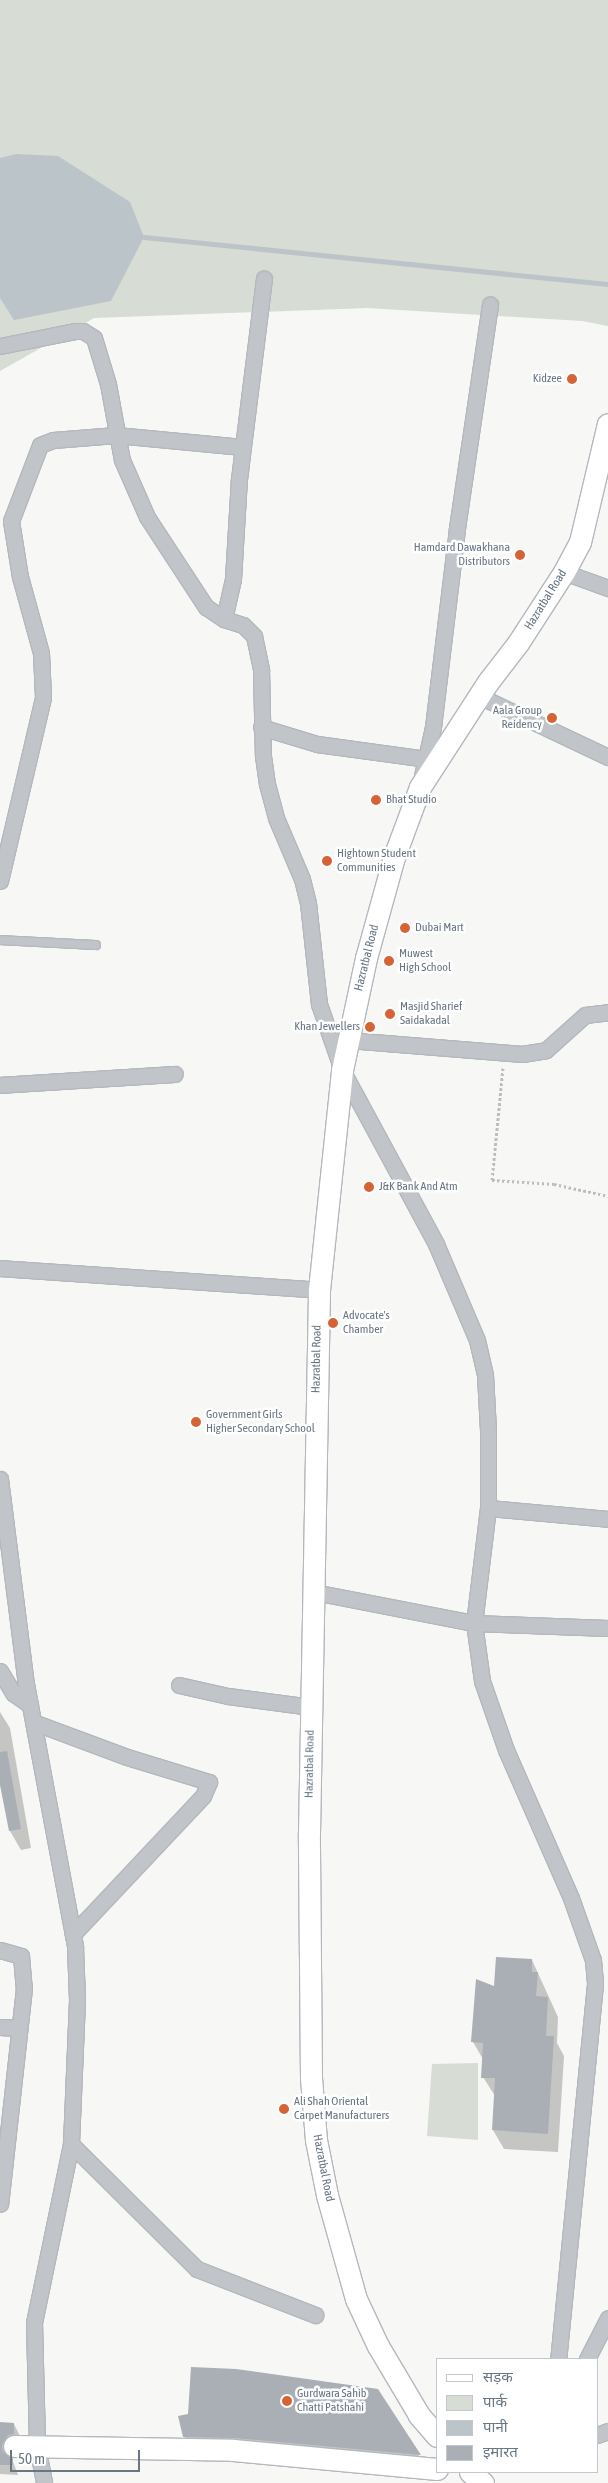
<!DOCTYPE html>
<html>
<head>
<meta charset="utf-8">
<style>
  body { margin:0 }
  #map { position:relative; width:608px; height:2483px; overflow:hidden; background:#f7f7f5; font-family:"Asap Condensed","Noto Sans Devanagari",sans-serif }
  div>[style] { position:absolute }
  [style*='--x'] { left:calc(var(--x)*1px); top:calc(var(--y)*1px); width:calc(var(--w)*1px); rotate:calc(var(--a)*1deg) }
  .green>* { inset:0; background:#d7dcd4 }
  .water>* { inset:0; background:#bbc4c9 }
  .shadow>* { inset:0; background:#0003 }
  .stream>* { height:5px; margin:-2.5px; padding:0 2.5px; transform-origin:2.5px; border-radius:2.5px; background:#bbc4c9 }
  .building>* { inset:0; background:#a9afb5 }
  .path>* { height:3px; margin-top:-1.5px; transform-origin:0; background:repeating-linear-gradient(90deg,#bbbdc0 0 2.5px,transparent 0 5px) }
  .roads { filter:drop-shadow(1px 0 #b4b8bd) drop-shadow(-1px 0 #b4b8bd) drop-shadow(0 1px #b4b8bd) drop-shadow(0 -1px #b4b8bd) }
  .lane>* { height:8px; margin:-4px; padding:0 4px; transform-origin:4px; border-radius:4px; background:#c1c4c8 }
  .street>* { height:15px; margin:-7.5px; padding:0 7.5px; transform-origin:7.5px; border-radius:7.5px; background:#c1c4c8 }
  .secondary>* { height:21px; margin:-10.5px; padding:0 10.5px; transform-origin:10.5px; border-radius:10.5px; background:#fff }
  .dots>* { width:14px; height:14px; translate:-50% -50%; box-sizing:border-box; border:2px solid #fff; border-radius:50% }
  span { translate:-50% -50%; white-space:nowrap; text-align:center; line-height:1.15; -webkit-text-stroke:5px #fff; paint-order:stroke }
  .poi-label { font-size:12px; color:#697684 }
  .right { translate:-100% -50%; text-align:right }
  .left { translate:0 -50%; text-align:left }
  .street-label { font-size:12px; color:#697684 }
  .legend { position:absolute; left:436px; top:2358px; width:162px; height:115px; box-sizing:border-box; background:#fff; border:1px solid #c3c8ce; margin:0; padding:6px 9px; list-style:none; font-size:15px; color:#697684 }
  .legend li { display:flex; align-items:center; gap:10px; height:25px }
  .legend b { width:25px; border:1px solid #c3c8ce }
  .scale { position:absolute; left:10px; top:2450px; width:130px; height:22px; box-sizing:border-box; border:2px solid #697684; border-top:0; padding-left:6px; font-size:15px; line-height:18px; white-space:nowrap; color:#697684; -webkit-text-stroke:4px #fff; paint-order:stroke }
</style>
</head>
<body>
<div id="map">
  <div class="green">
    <div style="clip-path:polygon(0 0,608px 0,608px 326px,582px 321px,367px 308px,94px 318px,0 371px)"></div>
    <div style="clip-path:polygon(478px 2063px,478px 2140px,427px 2136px,432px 2064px)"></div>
  </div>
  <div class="water">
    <div style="clip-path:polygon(16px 154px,58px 156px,130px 202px,144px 237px,111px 301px,14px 320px,0 298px,0 158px)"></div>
  </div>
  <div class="shadow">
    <div style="clip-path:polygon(0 1712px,10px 1728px,31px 1848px,21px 1850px,10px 1831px,0 1779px)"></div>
    <div style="clip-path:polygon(532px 1960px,558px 2017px,557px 2043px,564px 2056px,558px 2152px,504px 2149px,493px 2130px,495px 2096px,483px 2077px,484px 2061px,473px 2042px,495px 1987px)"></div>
    <div style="clip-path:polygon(377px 2390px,430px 2473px,195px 2455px,184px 2436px)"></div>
    <div style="clip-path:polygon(0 2424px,14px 2424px,19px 2434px,19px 2443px,13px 2445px,6px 2456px,12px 2459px,18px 2475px,0 2474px)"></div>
  </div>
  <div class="stream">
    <div style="--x:144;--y:237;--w:466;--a:5.8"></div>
  </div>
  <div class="building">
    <div style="clip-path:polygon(7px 1751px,21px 1829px,9px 1831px,0 1785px,0 1752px)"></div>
    <div style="clip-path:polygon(496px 1957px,532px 1959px,532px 1972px,538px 1972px,536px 1996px,548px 1997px,546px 2036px,554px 2036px,548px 2134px,492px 2130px,495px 2078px,481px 2078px,483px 2043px,471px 2042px,476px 1979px,494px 1986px)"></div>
    <div style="clip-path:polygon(191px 2367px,236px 2369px,378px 2389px,421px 2455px,234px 2438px,183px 2437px,178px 2416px,188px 2414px)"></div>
    <div style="clip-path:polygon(0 2422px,14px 2423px,14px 2434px,8px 2435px,2px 2445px,3px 2452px,13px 2458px,13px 2465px,0 2465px)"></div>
  </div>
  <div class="path">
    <div style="--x:503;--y:1068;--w:113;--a:95.6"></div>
    <div style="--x:492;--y:1180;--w:62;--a:3.7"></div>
    <div style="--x:554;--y:1184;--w:55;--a:12.5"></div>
  </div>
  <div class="roads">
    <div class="lane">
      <div style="--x:0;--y:940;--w:96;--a:3"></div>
    </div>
    <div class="street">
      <div style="--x:0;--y:346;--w:76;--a:-11.3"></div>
      <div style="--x:75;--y:331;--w:8;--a:0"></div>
      <div style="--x:83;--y:331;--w:13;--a:32"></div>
      <div style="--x:94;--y:338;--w:48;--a:73.1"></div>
      <div style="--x:108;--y:384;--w:77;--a:79.6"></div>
      <div style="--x:122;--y:460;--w:62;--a:66.3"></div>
      <div style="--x:147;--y:517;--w:108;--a:56.8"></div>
      <div style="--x:206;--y:607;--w:22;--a:34"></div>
      <div style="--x:224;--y:619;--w:20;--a:18"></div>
      <div style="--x:243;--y:625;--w:16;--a:45"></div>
      <div style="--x:254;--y:636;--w:35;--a:78"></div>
      <div style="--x:261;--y:670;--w:86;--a:88.7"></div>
      <div style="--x:263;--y:756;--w:28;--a:82"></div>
      <div style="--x:267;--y:784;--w:35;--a:75"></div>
      <div style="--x:276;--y:818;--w:66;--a:66.9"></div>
      <div style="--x:302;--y:879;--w:25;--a:76"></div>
      <div style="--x:308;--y:903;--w:102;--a:83.8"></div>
      <div style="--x:319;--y:1004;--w:70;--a:70.8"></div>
      <div style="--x:342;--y:1070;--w:198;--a:61.6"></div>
      <div style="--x:436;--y:1244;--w:104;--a:66.9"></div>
      <div style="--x:477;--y:1340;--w:36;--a:77"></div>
      <div style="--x:485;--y:1375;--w:56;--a:86.9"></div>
      <div style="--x:488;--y:1431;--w:77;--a:90"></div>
      <div style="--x:488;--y:1508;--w:116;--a:96.9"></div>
      <div style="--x:474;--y:1623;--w:59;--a:82.1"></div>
      <div style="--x:482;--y:1681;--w:73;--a:70.8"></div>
      <div style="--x:506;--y:1750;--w:162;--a:66.3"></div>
      <div style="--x:571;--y:1898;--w:66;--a:70.5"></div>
      <div style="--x:593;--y:1960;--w:24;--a:85"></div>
      <div style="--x:595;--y:1984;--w:377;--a:95.6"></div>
      <div style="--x:564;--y:572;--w:47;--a:20"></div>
      <div style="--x:224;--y:619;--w:41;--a:-77.3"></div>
      <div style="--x:233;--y:579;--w:100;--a:-86.6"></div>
      <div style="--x:239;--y:479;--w:202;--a:-82.9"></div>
      <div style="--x:479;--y:696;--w:143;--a:25.3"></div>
      <div style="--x:261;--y:727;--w:59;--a:16.9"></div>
      <div style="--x:317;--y:744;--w:110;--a:7.8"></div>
      <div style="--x:422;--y:776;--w:50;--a:-77.3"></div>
      <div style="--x:433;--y:727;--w:200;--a:-83.1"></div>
      <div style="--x:457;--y:528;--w:226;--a:-81.6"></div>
      <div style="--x:0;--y:881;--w:189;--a:-76.8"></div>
      <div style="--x:43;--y:697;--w:44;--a:-92.6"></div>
      <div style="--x:41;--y:653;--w:79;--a:-105.4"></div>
      <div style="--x:20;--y:577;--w:57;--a:-99.1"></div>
      <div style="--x:11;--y:521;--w:81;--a:-69.1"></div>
      <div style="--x:40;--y:445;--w:14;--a:-21"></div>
      <div style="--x:53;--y:440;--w:63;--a:-4.5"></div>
      <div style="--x:116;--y:435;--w:127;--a:5.4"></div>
      <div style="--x:348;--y:1040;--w:175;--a:4.6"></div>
      <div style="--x:522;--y:1054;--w:24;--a:-9"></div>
      <div style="--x:546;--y:1050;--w:52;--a:-41.9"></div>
      <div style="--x:585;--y:1015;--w:23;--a:-7"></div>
      <div style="--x:0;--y:1085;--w:175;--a:-3.6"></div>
      <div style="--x:0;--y:1268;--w:320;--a:3.9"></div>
      <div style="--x:0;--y:1479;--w:207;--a:82.8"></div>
      <div style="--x:26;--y:1684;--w:268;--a:79.4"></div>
      <div style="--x:75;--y:1947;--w:53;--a:87.8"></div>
      <div style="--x:77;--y:2000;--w:144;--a:92.4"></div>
      <div style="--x:71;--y:2144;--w:182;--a:101.7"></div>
      <div style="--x:34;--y:2322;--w:124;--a:88.6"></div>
      <div style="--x:37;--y:2446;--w:38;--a:79"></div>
      <div style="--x:488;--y:1508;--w:121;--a:5.2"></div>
      <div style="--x:314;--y:1592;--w:163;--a:11"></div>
      <div style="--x:474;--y:1623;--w:134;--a:2.1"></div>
      <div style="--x:0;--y:1671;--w:26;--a:59"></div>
      <div style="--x:13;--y:1693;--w:21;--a:35"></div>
      <div style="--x:179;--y:1685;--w:50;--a:12.7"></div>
      <div style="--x:228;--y:1696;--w:84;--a:7.5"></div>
      <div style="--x:33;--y:1722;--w:100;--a:20.4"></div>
      <div style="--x:127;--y:1757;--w:86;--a:17"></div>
      <div style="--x:209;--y:1782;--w:15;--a:113"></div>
      <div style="--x:203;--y:1796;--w:190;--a:133.3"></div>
      <div style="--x:0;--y:1950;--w:22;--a:16"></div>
      <div style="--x:21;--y:1956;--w:32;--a:85"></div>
      <div style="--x:24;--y:1988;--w:217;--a:96.3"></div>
      <div style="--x:0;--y:2027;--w:19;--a:3"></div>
      <div style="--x:71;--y:2144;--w:177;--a:44.8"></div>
      <div style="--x:197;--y:2269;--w:127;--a:21.3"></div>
      <div style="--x:587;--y:2359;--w:46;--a:-62.9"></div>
      <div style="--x:597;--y:2435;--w:12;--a:-20"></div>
    </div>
    <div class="secondary">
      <div style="--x:437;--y:2436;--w:28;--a:-131"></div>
      <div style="--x:419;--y:2415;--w:80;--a:-120.7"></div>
      <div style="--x:378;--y:2346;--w:52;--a:-115.1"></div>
      <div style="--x:356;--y:2299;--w:108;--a:-105.6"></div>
      <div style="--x:327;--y:2195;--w:56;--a:-101.3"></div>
      <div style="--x:316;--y:2140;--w:62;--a:-94.6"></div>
      <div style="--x:311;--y:2078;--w:245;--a:-90.5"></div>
      <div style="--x:309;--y:1833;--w:543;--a:-88.94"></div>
      <div style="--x:319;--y:1290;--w:221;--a:-84"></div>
      <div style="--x:342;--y:1070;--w:115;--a:-77.9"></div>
      <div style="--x:366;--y:958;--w:105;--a:-74.5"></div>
      <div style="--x:394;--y:857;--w:75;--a:-69.6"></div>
      <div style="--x:420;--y:787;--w:125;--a:-57.1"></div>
      <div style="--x:488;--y:682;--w:49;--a:-52.4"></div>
      <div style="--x:518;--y:643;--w:85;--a:-57.1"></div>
      <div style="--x:564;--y:572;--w:34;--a:-62"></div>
      <div style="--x:580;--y:542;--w:121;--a:-76.7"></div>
      <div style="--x:14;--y:2446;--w:219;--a:1"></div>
      <div style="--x:233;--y:2450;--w:205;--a:5.3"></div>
      <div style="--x:470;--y:2472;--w:17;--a:40"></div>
    </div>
  </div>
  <div class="dots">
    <div style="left:572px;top:379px;background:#d66336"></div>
    <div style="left:520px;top:555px;background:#d66336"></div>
    <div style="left:552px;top:718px;background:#d66336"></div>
    <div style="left:376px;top:800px;background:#d66336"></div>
    <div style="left:327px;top:861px;background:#d66336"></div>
    <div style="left:405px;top:928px;background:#d66336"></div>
    <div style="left:389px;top:961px;background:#d66336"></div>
    <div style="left:390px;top:1014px;background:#d66336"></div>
    <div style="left:370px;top:1027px;background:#d66336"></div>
    <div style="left:369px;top:1187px;background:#d66336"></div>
    <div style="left:333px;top:1323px;background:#d66336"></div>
    <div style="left:196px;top:1422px;background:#d66336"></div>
    <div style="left:284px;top:2109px;background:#d66336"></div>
    <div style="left:287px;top:2401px;background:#d66336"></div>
  </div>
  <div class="poi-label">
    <span class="right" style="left:562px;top:379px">Kidzee</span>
    <span class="right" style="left:510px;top:555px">Hamdard Dawakhana<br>Distributors</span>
    <span class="right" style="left:542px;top:718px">Aala Group<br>Reidency</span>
    <span class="left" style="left:386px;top:800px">Bhat Studio</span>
    <span class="left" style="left:337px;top:861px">Hightown Student<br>Communities</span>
    <span class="left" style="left:415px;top:928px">Dubai Mart</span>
    <span class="left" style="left:399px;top:961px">Muwest<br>High School</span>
    <span class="left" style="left:400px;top:1014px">Masjid Sharief<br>Saidakadal</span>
    <span class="right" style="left:360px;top:1027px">Khan Jewellers</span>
    <span class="left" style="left:379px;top:1187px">J&amp;K Bank And Atm</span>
    <span class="left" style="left:343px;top:1323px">Advocate's<br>Chamber</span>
    <span class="left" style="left:206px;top:1422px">Government Girls<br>Higher Secondary School</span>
    <span class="left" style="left:294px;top:2109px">Ali Shah Oriental<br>Carpet Manufacturers</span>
    <span class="left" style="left:297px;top:2401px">Gurdwara Sahib<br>Chatti Patshahi</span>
  </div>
  <div class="street-label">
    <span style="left:546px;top:600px;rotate:-58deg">Hazratbal Road</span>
    <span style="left:367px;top:958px;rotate:-76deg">Hazratbal Road</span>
    <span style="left:317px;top:1359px;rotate:-89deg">Hazratbal Road</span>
    <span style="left:310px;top:1764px;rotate:-89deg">Hazratbal Road</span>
    <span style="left:323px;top:2168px;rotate:79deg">Hazratbal Road</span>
  </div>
  <ul class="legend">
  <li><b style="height:6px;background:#fff"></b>सड़क</li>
  <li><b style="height:14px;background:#d7dcd4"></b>पार्क</li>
  <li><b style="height:14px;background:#bbc4c9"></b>पानी</li>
  <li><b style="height:14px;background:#a9afb5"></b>इमारत</li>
  </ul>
  <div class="scale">50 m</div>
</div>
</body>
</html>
